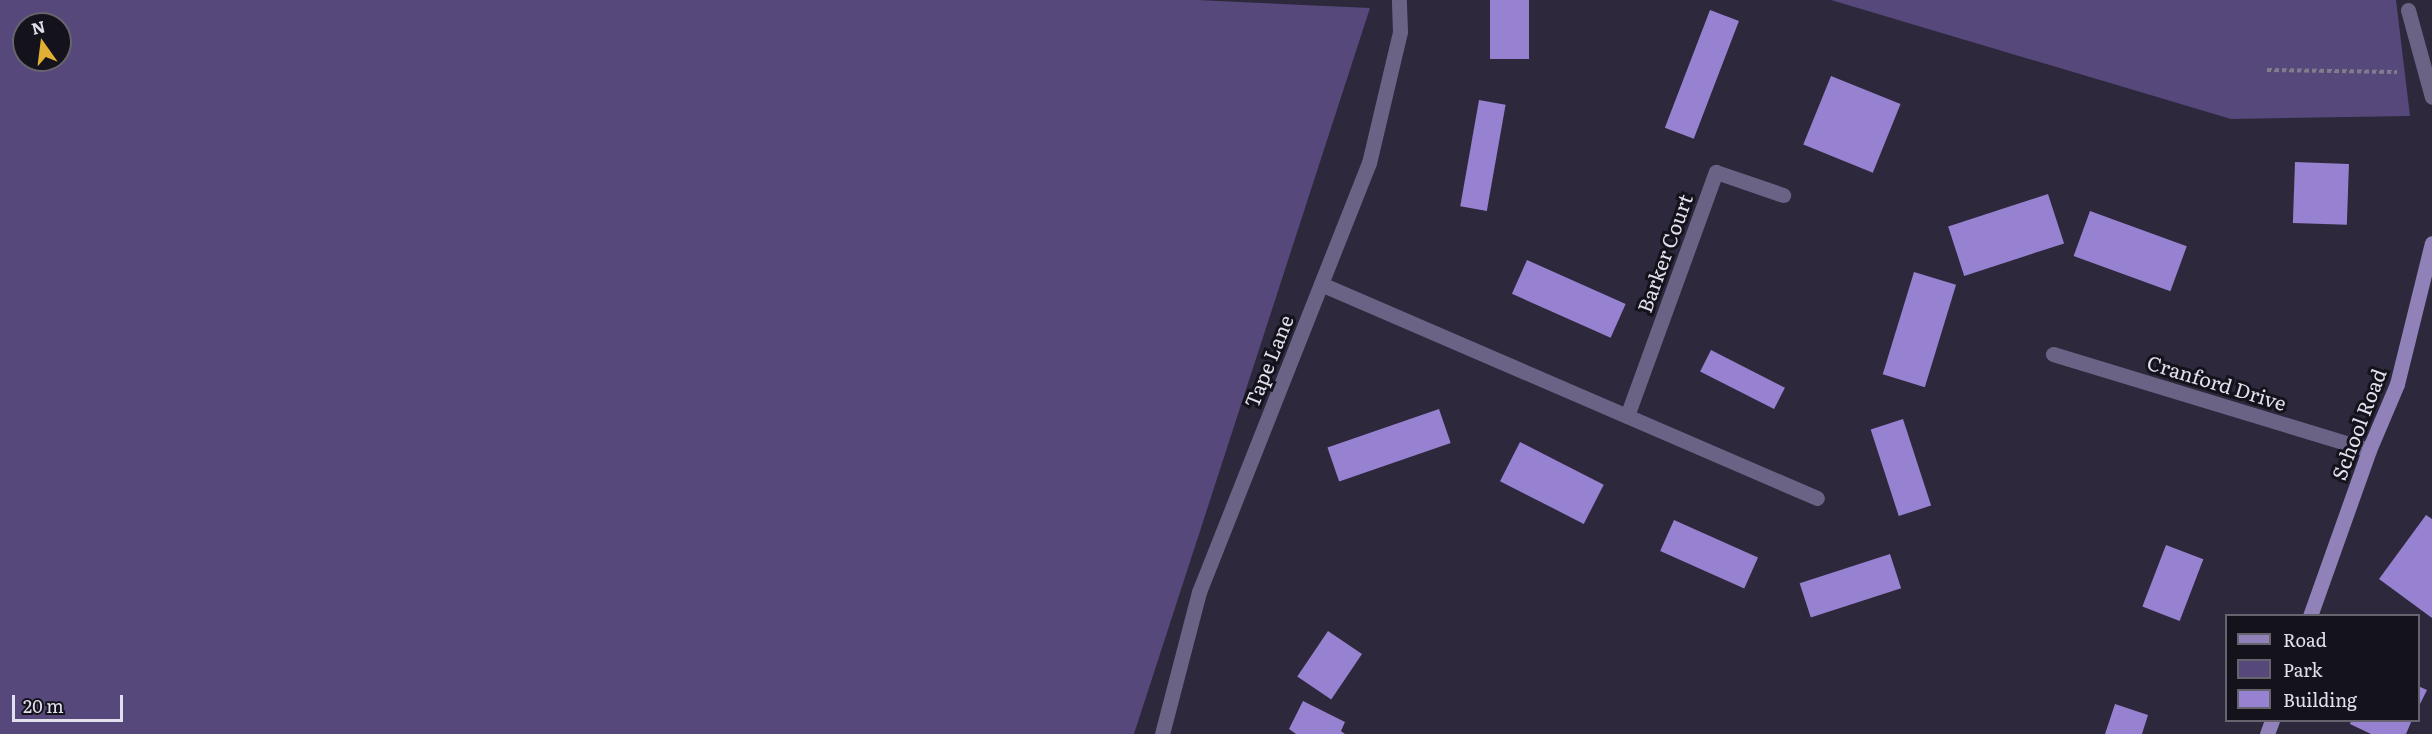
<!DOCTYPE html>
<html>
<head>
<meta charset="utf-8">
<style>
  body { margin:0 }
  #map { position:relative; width:2432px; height:734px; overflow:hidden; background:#2d283b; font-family:Literata,serif }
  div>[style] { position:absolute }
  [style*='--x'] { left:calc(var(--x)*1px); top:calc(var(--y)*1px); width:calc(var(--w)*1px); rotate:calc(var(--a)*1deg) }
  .green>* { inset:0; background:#56487b }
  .building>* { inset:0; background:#9781d1; transform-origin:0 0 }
  .path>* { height:4px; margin-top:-2px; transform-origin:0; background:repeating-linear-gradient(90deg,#807c8c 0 4.5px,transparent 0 7.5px) }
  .street>* { height:15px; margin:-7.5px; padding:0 7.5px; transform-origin:7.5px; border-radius:7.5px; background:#6b6385 }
  .secondary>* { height:15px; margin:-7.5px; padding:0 7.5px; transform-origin:7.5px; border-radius:7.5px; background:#9082b8 }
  span { translate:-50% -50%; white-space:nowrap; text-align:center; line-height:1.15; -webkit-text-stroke:6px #14121b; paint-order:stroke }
  .street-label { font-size:20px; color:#e3e0ed }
  .legend { position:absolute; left:2225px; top:614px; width:195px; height:108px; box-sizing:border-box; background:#14121b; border:2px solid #67646f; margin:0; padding:8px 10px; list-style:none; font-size:18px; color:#e3e0ed }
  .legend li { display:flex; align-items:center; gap:12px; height:30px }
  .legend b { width:30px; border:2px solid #67646f }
  .north { position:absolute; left:12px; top:12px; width:60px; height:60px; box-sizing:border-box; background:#14121b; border:2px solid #67646f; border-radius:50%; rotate:346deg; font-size:16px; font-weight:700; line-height:24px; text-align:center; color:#e3e0ed }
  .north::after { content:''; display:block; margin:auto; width:21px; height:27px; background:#e1af34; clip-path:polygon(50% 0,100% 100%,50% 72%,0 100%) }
  .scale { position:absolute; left:12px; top:695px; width:111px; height:27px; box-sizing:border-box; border:3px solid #e3e0ed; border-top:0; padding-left:8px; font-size:18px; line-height:21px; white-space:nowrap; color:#e3e0ed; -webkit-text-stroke:4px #14121b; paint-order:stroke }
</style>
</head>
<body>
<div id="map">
  <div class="green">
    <div style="clip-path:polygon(evenodd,0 0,1197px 0,1370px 8px,1134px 734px,0 734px,0 0,24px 24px,60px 24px,60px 60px,24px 60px,24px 24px)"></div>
    <div style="clip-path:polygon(1831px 0,2396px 0,2410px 116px,2231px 119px)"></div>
  </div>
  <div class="building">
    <div style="left:1490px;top:0;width:39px;height:59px"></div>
    <div style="left:1710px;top:10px;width:31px;height:126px;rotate:21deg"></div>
    <div style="left:1831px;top:76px;width:75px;height:74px;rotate:22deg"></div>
    <div style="left:1479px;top:100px;width:27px;height:108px;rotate:10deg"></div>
    <div style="left:2295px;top:162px;width:54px;height:61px;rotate:2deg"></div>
    <div style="left:2048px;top:194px;width:52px;height:105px;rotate:72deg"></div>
    <div style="left:2090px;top:211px;width:103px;height:48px;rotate:20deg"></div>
    <div style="left:1527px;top:260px;width:108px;height:37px;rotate:24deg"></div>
    <div style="left:1914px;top:272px;width:44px;height:107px;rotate:17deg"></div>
    <div style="left:1711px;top:350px;width:83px;height:24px;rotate:27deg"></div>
    <div style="left:1439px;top:409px;width:36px;height:118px;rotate:71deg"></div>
    <div style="left:1903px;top:419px;width:91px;height:34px;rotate:72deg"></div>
    <div style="left:1520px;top:442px;width:94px;height:44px;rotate:27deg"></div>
    <div style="clip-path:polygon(2426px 515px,2432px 519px,2432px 618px,2379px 579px)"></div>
    <div style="left:1674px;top:520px;width:92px;height:34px;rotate:24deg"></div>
    <div style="left:2166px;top:545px;width:40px;height:66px;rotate:21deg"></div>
    <div style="left:1890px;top:554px;width:36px;height:95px;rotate:72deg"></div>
    <div style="left:1328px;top:631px;width:41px;height:55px;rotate:34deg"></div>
    <div style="clip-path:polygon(2418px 686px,2427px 690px,2418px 708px)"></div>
    <div style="clip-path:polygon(1303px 701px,1345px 722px,1341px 731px,1345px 734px,1296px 734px,1289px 729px)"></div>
    <div style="clip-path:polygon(2115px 704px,2148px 715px,2142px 734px,2105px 734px)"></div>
    <div style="clip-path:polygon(2351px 720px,2412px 720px,2406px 734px,2371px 734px,2350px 724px)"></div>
  </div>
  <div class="path">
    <div style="--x:2267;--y:70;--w:130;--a:0.9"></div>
  </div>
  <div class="street">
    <div style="--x:2408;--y:10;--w:90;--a:74.6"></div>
    <div style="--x:1321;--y:284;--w:540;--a:23.34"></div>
    <div style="--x:2053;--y:354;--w:330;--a:16.9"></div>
    <div style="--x:1627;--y:416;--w:260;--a:-70"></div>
    <div style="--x:1716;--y:172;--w:71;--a:18.9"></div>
    <div style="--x:1162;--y:734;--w:147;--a:-75.4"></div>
    <div style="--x:1199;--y:592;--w:461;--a:-68.4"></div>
    <div style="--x:1369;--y:163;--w:135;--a:-76.7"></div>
    <div style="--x:1400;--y:32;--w:32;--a:-92"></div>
  </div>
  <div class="secondary">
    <div style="--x:2310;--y:616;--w:176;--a:-70.4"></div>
    <div style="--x:2369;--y:450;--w:72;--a:-67"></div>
    <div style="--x:2397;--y:384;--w:145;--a:-76.1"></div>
    <div style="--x:2267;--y:734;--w:15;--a:-70"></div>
  </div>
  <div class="street-label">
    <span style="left:1664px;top:253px;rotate:-70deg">Barker Court</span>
    <span style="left:1268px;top:361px;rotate:-68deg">Tape Lane</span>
    <span style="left:2217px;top:382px;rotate:17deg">Cranford Drive</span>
    <span style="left:2358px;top:424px;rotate:-69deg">School Road</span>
  </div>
  <ul class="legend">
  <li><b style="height:8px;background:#9082b8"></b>Road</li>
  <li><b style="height:16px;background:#56487b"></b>Park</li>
  <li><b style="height:16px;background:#9781d1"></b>Building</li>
  </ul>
  <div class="north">N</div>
  <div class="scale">20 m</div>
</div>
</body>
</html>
